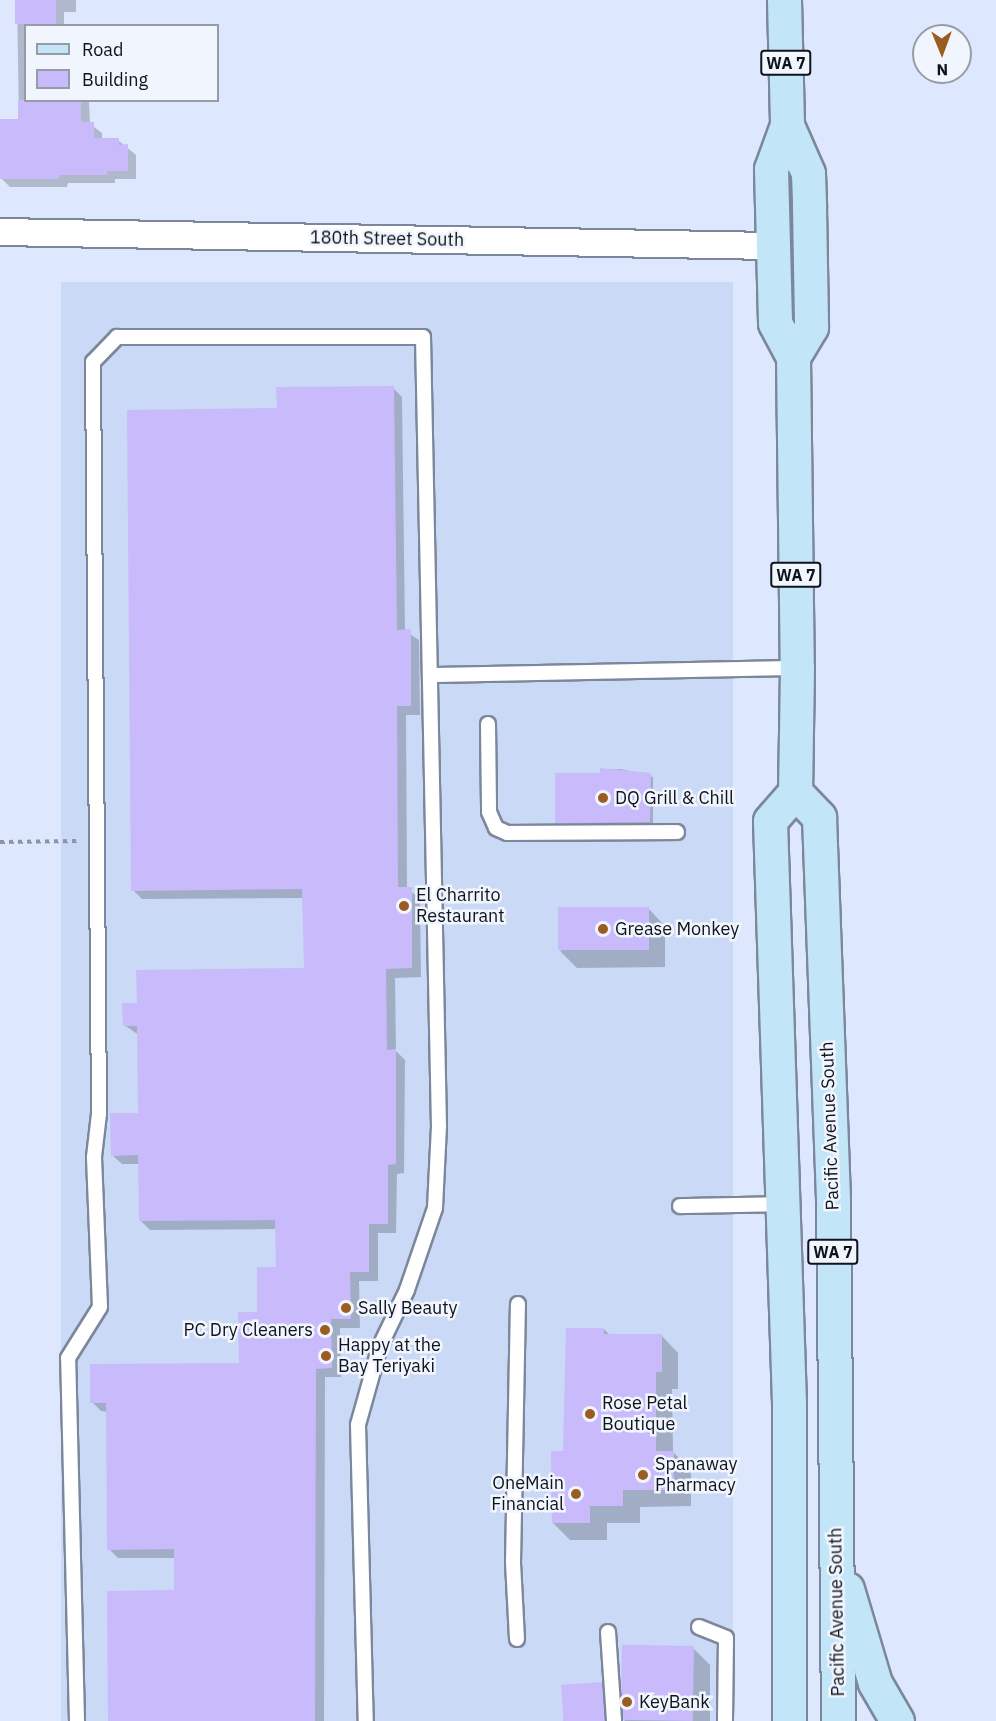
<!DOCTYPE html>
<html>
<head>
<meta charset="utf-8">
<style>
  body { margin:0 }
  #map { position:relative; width:996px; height:1721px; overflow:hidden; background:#dde8ff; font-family:"IBM Plex Sans",sans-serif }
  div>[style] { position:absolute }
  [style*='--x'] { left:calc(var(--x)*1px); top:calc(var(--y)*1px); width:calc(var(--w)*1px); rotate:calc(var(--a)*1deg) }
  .built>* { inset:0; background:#cad9f5; transform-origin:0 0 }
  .shadow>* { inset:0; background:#0003 }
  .building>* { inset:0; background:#c9bafb; transform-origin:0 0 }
  .path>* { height:4px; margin-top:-2px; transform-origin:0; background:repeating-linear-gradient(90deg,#8c94a5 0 4.5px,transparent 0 9px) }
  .roads { filter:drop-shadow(2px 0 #7d879b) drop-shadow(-2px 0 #7d879b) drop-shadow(0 2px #7d879b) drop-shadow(0 -2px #7d879b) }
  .service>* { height:14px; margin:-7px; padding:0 7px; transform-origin:7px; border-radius:7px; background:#fff }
  .minor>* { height:26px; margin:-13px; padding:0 13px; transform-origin:13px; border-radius:13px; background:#fff }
  .primary>* { height:33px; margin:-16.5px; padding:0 16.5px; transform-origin:16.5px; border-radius:16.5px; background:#c2e5f8 }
  .dots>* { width:16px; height:16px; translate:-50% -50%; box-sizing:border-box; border:3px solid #f1f5fe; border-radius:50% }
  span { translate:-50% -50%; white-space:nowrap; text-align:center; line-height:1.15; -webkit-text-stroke:5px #f1f5fe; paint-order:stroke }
  .shield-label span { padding:2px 4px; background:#f1f5fe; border:2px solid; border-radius:4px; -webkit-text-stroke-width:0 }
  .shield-label { font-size:16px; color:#0f131b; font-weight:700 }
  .street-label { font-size:18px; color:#0f131b }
  .poi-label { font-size:18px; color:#0f131b }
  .left { translate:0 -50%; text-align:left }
  .right { translate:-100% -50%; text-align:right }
  .legend { position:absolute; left:24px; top:24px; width:195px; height:78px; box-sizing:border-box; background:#f1f5fe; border:2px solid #979ba3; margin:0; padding:8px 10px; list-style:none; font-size:18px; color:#0f131b }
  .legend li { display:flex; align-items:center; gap:12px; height:30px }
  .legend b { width:30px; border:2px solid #979ba3 }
  .north { position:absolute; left:912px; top:24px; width:60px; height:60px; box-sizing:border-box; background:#f1f5fe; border:2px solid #979ba3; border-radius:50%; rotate:179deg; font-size:16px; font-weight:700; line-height:24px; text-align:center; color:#0f131b }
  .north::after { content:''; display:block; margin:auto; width:21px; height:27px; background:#9a5c21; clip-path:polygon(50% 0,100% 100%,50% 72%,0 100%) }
</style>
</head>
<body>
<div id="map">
  <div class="built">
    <div style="left:733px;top:282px;width:1439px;height:672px;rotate:90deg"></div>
  </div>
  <div class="shadow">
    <div style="clip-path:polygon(17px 0,76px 0,76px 12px,64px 12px,64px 26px,26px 26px,26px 100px,89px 100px,90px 124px,102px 133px,102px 140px,118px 140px,136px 155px,136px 179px,115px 179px,115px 183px,68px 183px,67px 187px,10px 187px,1px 178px,19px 121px)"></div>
    <div style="clip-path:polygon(393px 388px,402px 397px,405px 631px,419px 640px,420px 715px,406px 715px,407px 889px,420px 898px,421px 977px,395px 978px,396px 1051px,405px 1060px,404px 1173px,397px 1174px,396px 1233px,378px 1233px,378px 1281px,359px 1281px,360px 1328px,340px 1328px,341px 1377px,325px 1377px,324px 1721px,110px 1721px,175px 1592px,175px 1558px,118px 1558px,109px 1549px,108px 1412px,101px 1411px,92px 1402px,240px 1364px,278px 1268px,277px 1229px,150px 1230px,140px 1220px,139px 1164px,122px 1164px,112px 1155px,140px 1115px,139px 1035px,124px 1025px,138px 1004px,305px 969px,304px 898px,142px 899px,133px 890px,278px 410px)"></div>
    <div style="clip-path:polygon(621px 769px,653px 777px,653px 824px,557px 822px,601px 775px,601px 770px)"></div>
    <div style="clip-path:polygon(648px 908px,665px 926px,665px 967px,577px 968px,560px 951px)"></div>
    <div style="clip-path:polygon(604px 1329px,610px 1335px,661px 1335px,678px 1353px,678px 1389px,672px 1389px,673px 1452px,691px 1470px,691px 1506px,640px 1507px,640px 1523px,607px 1523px,607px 1540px,570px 1540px,553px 1523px,564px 1453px)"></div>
    <div style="clip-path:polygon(693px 1648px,710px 1665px,710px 1721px,624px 1721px)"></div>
    <div style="clip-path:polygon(602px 1684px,619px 1701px,620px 1721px,563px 1721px)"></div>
  </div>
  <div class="building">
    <div style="left:15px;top:0;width:41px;height:24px"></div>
    <div style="clip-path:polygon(18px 100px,81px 100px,81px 122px,94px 122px,94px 138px,119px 138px,119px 145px,128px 144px,128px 171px,107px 171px,107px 175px,59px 175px,59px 179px,0 179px,0 119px,18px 119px)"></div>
    <div style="clip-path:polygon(394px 386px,397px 630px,411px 629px,411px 706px,397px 706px,398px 887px,412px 887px,412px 968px,386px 969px,387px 1050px,396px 1049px,396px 1164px,388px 1165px,388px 1224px,369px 1224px,369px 1272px,350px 1272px,351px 1319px,331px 1319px,332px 1368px,316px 1369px,315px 1721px,108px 1721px,107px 1591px,174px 1590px,174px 1549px,107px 1550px,106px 1403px,90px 1403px,90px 1364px,239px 1363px,238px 1312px,257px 1312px,257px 1267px,276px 1267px,275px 1220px,139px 1221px,138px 1155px,111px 1156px,110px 1113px,138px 1113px,137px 1026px,123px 1026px,122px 1003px,137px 1003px,136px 970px,304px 968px,302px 889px,131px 891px,127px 410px,277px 408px,276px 387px)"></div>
    <div style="clip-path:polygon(600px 768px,651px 773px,650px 822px,555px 823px,555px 773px,600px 773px)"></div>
    <div style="left:649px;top:907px;width:43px;height:91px;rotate:90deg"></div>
    <div style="clip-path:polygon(566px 1328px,604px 1328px,604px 1334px,662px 1334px,662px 1372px,656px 1372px,656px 1451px,674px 1451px,674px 1490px,623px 1490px,623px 1506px,590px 1506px,590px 1523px,552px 1523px,551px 1451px,563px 1451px)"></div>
    <div style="left:694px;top:1646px;width:75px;height:72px;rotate:91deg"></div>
    <div style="left:602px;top:1682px;width:39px;height:41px;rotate:86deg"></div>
  </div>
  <div class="path">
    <div style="--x:0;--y:842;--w:78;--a:-0.7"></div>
  </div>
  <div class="roads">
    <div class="service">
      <div style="--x:430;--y:675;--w:367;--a:-1.1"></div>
      <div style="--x:488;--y:724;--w:88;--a:89.3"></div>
      <div style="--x:489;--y:812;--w:17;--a:66"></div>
      <div style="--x:496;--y:828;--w:12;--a:24"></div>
      <div style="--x:507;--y:833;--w:170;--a:-0.3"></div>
      <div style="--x:680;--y:1206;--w:102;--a:-1.1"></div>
      <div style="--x:699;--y:1627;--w:29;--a:22"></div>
      <div style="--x:726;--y:1638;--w:83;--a:90.7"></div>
      <div style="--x:608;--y:1632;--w:89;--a:86.1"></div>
      <div style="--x:517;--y:1639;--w:77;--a:-93"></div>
      <div style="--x:513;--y:1562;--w:258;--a:-88.9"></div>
      <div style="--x:77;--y:1721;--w:363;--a:-91.4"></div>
      <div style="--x:68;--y:1358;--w:60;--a:-57.9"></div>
      <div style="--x:100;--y:1307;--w:150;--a:-92.3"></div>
      <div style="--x:94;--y:1157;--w:43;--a:-83.4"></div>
      <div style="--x:99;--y:1114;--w:752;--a:-90.46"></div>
      <div style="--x:93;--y:362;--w:35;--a:-46"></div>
      <div style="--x:117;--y:337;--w:306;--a:0"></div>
      <div style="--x:423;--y:337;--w:789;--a:88.84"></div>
      <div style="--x:439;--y:1126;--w:82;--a:92.8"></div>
      <div style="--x:435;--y:1208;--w:87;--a:108.9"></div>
      <div style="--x:407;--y:1290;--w:62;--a:115.7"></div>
      <div style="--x:380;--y:1346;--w:82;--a:105.6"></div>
      <div style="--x:358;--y:1425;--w:296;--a:88.5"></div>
    </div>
    <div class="minor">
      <div style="--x:0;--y:232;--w:773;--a:1.04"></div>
    </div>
    <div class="primary">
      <div style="--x:784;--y:0;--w:125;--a:88.6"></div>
      <div style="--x:787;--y:125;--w:52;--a:66.4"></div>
      <div style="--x:808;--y:173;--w:34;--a:88"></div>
      <div style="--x:809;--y:207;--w:120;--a:89"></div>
      <div style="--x:811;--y:327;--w:35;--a:121"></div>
      <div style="--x:787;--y:125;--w:47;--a:110"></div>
      <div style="--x:771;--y:169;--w:154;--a:88.5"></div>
      <div style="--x:775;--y:323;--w:38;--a:62"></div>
      <div style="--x:793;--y:357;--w:311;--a:89.3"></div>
      <div style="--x:797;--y:668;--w:124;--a:90.9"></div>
      <div style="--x:795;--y:792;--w:38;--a:131"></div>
      <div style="--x:770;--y:821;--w:582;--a:88.13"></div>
      <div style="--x:789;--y:1403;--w:318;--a:90"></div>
      <div style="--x:795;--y:792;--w:35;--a:46"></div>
      <div style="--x:819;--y:817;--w:383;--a:87.9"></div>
      <div style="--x:833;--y:1200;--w:521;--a:89.45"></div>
      <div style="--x:847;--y:1589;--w:98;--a:73.4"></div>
      <div style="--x:875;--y:1683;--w:44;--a:59.9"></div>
    </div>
  </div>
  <div class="dots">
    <div style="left:603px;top:798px;background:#9a5c21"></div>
    <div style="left:404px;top:906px;background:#9a5c21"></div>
    <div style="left:603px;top:929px;background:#9a5c21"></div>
    <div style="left:346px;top:1308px;background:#9a5c21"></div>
    <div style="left:325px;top:1330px;background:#9a5c21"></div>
    <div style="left:326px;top:1356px;background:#9a5c21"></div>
    <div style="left:590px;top:1414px;background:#9a5c21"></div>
    <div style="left:643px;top:1475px;background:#9a5c21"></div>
    <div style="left:576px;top:1494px;background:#9a5c21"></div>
    <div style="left:627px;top:1702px;background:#9a5c21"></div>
  </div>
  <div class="shield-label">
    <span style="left:786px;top:63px">WA 7</span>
    <span style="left:796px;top:575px">WA 7</span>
    <span style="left:833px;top:1252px">WA 7</span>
  </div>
  <div class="street-label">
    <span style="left:387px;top:239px;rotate:1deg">180th Street South</span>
    <span style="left:830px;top:1126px;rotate:-92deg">Pacific Avenue South</span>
    <span style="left:837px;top:1612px;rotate:-91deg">Pacific Avenue South</span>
  </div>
  <div class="poi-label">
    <span class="left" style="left:615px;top:798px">DQ Grill &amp; Chill</span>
    <span class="left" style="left:416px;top:906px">El Charrito<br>Restaurant</span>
    <span class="left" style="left:615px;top:929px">Grease Monkey</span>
    <span class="left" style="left:358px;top:1308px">Sally Beauty</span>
    <span class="right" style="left:313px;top:1330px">PC Dry Cleaners</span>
    <span class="left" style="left:338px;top:1356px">Happy at the<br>Bay Teriyaki</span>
    <span class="left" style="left:602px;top:1414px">Rose Petal<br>Boutique</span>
    <span class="left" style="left:655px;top:1475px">Spanaway<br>Pharmacy</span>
    <span class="right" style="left:564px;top:1494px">OneMain<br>Financial</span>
    <span class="left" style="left:639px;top:1702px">KeyBank</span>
  </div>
  <ul class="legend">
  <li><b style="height:8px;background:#c2e5f8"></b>Road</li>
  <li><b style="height:16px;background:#c9bafb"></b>Building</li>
  </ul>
  <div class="north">N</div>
</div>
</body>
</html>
